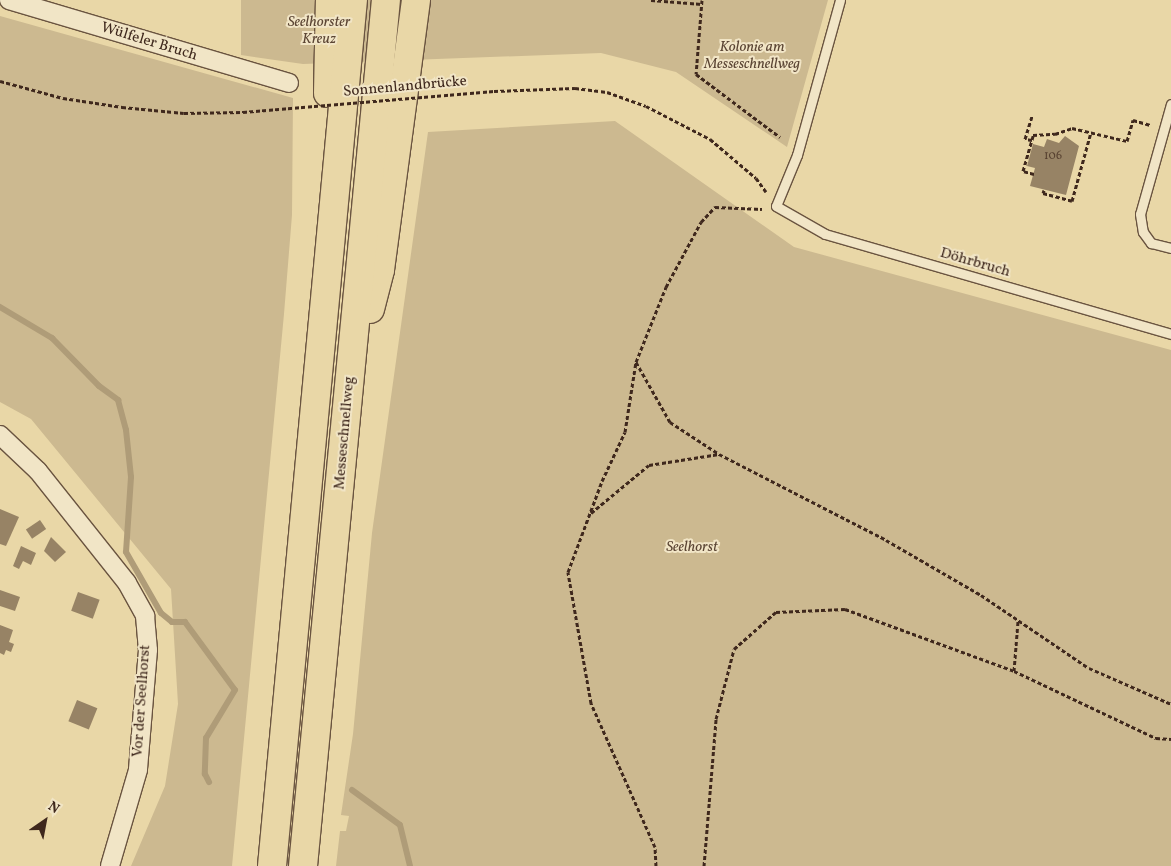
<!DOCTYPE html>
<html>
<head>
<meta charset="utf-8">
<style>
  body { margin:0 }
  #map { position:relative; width:1171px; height:866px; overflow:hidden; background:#e9d7a7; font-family:Vollkorn,serif }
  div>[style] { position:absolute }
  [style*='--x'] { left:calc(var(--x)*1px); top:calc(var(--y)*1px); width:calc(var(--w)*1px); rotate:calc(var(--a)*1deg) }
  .green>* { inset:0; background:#ccb990 }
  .stream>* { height:6px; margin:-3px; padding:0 3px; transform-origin:3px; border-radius:3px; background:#af9c78 }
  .building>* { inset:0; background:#978365; transform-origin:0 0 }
  .path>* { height:3px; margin-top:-1.5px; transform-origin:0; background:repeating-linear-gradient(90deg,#3f281d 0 4px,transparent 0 6.5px) }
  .roads { filter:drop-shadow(1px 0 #6a5440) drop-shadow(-1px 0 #6a5440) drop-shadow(0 1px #6a5440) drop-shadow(0 -1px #6a5440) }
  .service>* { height:9px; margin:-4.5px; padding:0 4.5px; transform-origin:4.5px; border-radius:4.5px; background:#f1e5c6 }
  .minor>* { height:18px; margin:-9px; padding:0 9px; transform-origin:9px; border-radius:9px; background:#f1e5c6 }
  .trunk>* { height:28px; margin:-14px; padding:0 14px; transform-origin:14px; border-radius:14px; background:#e9d7a7 }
  .path-bridge>* { height:3px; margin-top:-1.5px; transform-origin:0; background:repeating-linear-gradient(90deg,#3f281d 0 4px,transparent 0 6.5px) }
  span { translate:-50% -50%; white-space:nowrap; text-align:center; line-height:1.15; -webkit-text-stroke:4px #f1e5c6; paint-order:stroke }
  .number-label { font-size:12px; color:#553f2f }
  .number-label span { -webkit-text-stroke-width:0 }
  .park-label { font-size:15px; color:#5b4534; font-style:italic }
  .street-label { font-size:15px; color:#3f281d }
  .north { position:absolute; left:20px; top:796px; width:50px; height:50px; -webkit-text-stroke:4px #f1e5c6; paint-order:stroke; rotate:33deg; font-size:14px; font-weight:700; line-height:20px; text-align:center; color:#3f281d }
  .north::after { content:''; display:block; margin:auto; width:18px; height:22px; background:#3f281d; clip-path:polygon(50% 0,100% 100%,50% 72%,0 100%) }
</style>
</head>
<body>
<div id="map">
  <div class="green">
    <div style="clip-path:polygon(241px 0,828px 0,787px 147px,676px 72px,601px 53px,303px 64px,241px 55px)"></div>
    <div style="clip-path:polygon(0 16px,293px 98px,292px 215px,284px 314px,232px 866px,131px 866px,165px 786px,178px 704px,171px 589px,31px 419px,0 402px)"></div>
    <div style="clip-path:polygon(615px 121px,794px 247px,1171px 350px,1171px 866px,336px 866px,340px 831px,346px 831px,349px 816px,341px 815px,353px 734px,372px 533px,428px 132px)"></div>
  </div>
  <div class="stream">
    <div style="--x:0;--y:307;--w:61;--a:30.8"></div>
    <div style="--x:52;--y:338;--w:67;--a:45.6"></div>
    <div style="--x:99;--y:386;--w:24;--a:36"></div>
    <div style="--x:118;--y:400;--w:31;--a:75"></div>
    <div style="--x:126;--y:430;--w:47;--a:83.9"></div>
    <div style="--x:131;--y:477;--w:75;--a:93.8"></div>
    <div style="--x:126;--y:552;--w:70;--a:60.2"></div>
    <div style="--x:161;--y:613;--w:14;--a:39"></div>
    <div style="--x:172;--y:622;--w:13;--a:0"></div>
    <div style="--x:185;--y:622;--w:84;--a:53.7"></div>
    <div style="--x:235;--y:690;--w:56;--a:121.1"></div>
    <div style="--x:206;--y:738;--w:36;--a:92"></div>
    <div style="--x:205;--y:774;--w:9;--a:63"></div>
    <div style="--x:352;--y:790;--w:59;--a:36.1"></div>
    <div style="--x:400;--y:825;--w:42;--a:76.3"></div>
  </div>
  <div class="building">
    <div style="clip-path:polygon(1065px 136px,1079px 146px,1066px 195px,1030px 186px,1035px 168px,1027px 166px,1033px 144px,1044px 147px,1047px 139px,1059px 143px)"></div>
    <div style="clip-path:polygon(0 509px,19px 517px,6px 546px,0 544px)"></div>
    <div style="left:40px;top:520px;width:11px;height:17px;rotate:56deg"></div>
    <div style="clip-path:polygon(51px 537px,66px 552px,55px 562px,44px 551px)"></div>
    <div style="clip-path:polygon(21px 546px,36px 553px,31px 565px,23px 561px,19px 569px,13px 566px)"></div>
    <div style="clip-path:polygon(0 590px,20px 597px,15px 611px,0 606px)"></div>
    <div style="left:78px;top:592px;width:23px;height:20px;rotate:20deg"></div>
    <div style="clip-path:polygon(0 625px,13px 630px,9px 642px,14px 644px,11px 652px,6px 650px,4px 655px,0 653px)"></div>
    <div style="left:77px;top:700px;width:22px;height:23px;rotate:22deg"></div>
  </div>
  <div class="path">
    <div style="--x:651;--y:0;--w:51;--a:4.5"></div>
    <div style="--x:702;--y:0;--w:74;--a:94.6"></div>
    <div style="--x:696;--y:74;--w:105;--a:36.9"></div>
    <div style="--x:0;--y:81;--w:65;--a:15.1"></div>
    <div style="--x:63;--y:98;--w:60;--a:8.7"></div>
    <div style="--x:122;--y:107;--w:62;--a:5.5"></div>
    <div style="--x:184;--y:113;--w:59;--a:-1"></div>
    <div style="--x:494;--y:91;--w:81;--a:-2.1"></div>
    <div style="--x:575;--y:88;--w:32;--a:7"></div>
    <div style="--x:607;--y:92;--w:41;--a:19.7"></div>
    <div style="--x:646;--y:106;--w:72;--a:27.3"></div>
    <div style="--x:710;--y:139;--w:60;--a:40.3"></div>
    <div style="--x:756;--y:178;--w:17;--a:54"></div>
    <div style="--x:1032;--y:140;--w:7;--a:-172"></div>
    <div style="--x:1025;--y:139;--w:24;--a:-73"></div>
    <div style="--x:1034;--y:174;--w:11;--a:-165"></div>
    <div style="--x:1023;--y:171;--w:37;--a:-74"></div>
    <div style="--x:1033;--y:135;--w:22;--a:-3"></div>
    <div style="--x:1055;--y:134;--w:18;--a:-19"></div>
    <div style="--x:1072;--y:128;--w:57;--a:13.3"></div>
    <div style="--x:1127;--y:141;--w:22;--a:-74"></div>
    <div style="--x:1133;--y:120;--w:19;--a:16"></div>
    <div style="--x:1044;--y:190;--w:3;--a:108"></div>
    <div style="--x:1043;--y:193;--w:30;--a:15"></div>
    <div style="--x:1072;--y:201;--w:72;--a:-74.6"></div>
    <div style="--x:636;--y:362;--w:69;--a:60.5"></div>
    <div style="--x:670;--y:422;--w:59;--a:33.1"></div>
    <div style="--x:719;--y:454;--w:188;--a:27.2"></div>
    <div style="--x:886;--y:540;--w:110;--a:30.1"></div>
    <div style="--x:981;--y:595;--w:130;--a:34.1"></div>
    <div style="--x:1089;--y:668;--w:90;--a:23.7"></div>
    <div style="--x:591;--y:513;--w:75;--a:-39.6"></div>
    <div style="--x:649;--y:465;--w:71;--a:-8.9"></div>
    <div style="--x:1014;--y:671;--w:50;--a:-85.4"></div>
    <div style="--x:656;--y:866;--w:19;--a:-93"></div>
    <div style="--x:655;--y:847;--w:158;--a:-114"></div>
    <div style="--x:591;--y:703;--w:133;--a:-100"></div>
    <div style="--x:568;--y:572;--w:97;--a:-69.5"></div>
    <div style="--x:602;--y:481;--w:54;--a:-64.9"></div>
    <div style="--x:625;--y:432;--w:71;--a:-81.1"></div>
    <div style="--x:636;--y:362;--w:81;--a:-68.2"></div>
    <div style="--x:666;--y:287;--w:74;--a:-61.7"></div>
    <div style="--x:701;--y:222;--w:21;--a:-47"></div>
    <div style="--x:715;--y:207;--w:47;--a:2.4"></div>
    <div style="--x:704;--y:866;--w:147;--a:-85.3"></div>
    <div style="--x:716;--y:719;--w:72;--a:-75.6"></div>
    <div style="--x:734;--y:649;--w:56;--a:-41.4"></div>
    <div style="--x:776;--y:612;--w:69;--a:-2.5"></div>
    <div style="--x:845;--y:609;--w:180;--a:20.1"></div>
    <div style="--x:1014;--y:671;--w:157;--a:25.3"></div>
    <div style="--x:1156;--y:738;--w:15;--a:4"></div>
  </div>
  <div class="roads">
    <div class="service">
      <div style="--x:840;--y:0;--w:161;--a:105.5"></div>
      <div style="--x:797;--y:155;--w:55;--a:112.4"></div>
      <div style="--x:776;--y:206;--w:56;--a:29.7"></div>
      <div style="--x:825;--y:234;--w:360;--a:16.1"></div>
      <div style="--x:1171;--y:104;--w:114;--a:105.7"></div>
      <div style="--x:1140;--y:214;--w:18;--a:81"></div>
      <div style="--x:1143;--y:232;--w:14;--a:54"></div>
      <div style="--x:1151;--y:243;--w:21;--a:14"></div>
    </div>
    <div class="minor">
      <div style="--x:9;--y:0;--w:292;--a:16.5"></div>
      <div style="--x:0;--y:435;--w:52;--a:43.5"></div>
      <div style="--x:38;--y:471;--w:143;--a:51.5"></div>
      <div style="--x:127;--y:583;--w:38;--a:61"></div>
      <div style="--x:145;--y:616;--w:34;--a:85"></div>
      <div style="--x:148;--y:650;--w:120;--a:94.8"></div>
      <div style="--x:138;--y:770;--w:100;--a:106.3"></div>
    </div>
    <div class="trunk">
      <div style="--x:328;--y:93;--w:93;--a:-88.8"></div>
      <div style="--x:370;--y:309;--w:40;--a:-75.6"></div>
      <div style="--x:380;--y:270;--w:272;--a:-82.4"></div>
      <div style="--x:272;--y:866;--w:870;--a:-84.66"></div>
      <div style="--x:303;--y:866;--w:870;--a:-84.53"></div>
    </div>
  </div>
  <div class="path-bridge">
    <div style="--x:243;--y:112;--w:252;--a:-4.8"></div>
  </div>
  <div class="number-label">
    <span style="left:1053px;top:157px">106</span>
  </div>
  <div class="park-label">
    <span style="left:319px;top:31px">Seelhorster<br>Kreuz</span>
    <span style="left:752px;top:56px">Kolonie am<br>Messeschnellweg</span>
    <span style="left:692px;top:548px">Seelhorst</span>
  </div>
  <div class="street-label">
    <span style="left:149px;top:42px;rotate:17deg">Wülfeler Bruch</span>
    <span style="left:405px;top:87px;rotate:-5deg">Sonnenlandbrücke</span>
    <span style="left:975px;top:263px;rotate:16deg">Döhrbruch</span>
    <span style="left:345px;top:433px;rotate:-85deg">Messeschnellweg</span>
    <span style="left:142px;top:701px;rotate:-86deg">Vor der Seelhorst</span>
  </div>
  <div class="north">N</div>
</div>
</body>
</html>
